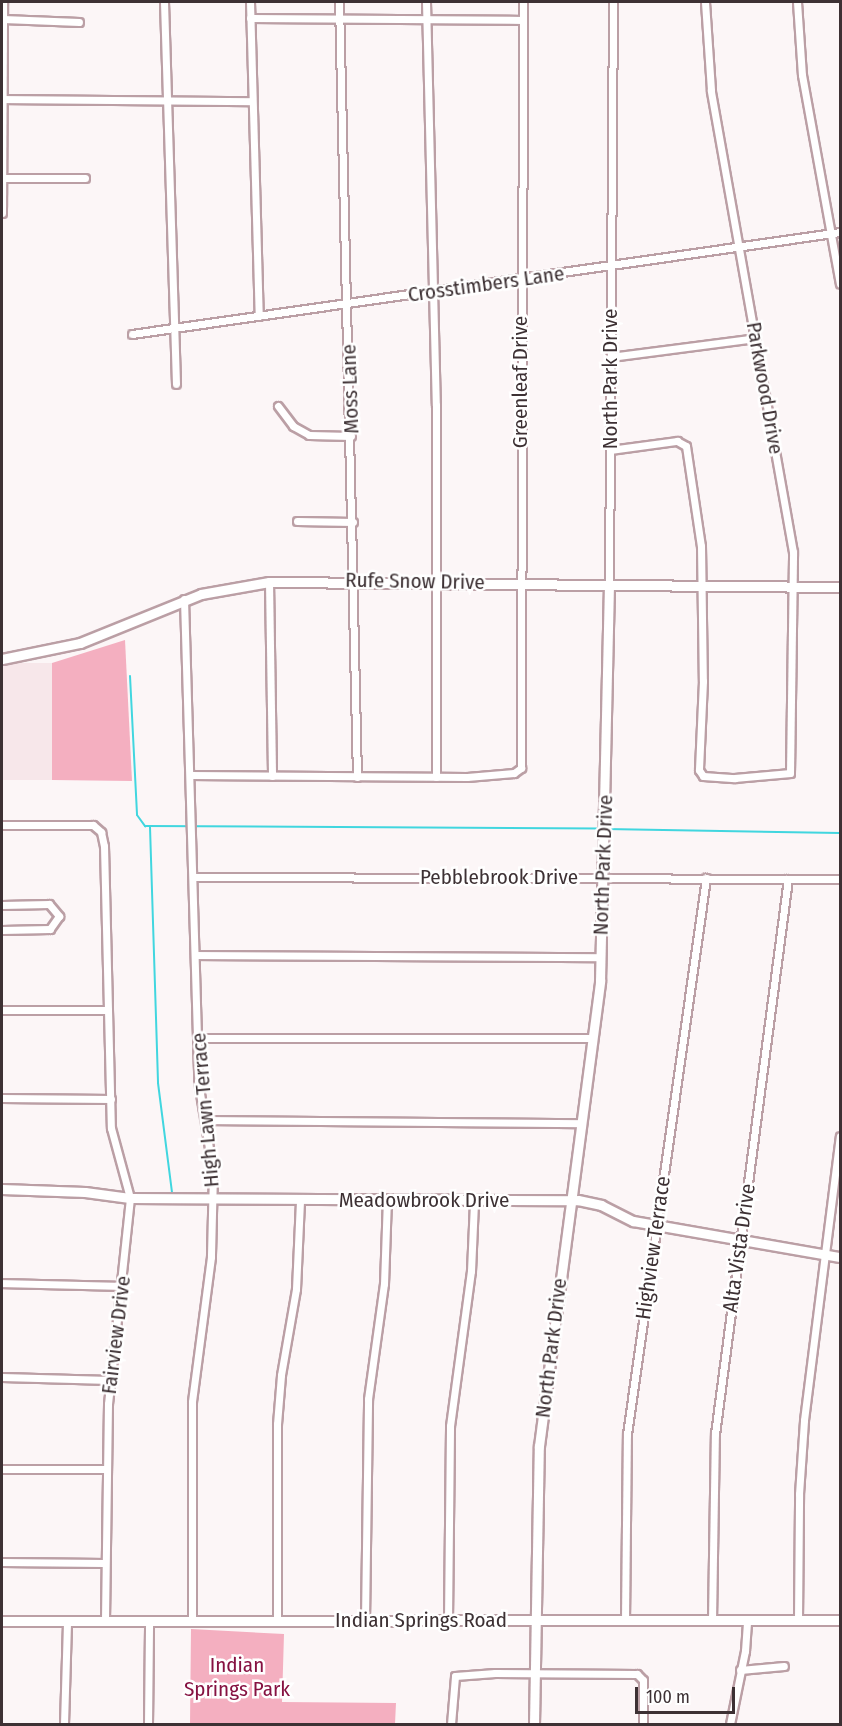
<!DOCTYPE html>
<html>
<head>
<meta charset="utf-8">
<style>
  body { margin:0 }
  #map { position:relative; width:842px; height:1726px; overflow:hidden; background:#fcf6f7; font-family:"Fira Sans Condensed",sans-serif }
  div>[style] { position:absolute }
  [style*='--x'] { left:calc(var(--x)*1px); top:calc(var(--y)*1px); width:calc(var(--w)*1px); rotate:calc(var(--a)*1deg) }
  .built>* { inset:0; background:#f7e7ea; transform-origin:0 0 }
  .green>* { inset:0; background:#f4afc0 }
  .stream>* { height:2px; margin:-1px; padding:0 1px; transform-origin:1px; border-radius:1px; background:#41d6df }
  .roads { filter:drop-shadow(2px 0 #bb9fa5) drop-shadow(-2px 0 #bb9fa5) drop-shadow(0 2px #bb9fa5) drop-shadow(0 -2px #bb9fa5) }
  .street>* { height:7px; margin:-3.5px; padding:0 3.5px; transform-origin:3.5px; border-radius:3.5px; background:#fff }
  .secondary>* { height:9px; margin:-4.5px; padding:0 4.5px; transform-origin:4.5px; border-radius:4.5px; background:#fff }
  span { translate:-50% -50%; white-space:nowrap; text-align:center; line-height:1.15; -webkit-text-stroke:5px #fff; paint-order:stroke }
  .street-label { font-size:21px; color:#3d3134 }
  .park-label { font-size:21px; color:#861242 }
  .frame { position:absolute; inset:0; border:3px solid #3d3134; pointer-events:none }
  .scale { position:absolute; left:635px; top:1687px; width:100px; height:27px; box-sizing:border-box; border:3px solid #3d3134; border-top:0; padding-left:8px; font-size:18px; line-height:21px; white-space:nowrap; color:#3d3134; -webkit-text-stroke:4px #fff; paint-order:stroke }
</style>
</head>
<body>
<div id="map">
  <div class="built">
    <div style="left:52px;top:663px;width:117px;height:51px;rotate:90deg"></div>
  </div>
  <div class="green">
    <div style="clip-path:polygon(125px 640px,132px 781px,52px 780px,52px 663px)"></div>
    <div style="clip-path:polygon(191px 1629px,284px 1634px,282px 1702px,396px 1703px,395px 1724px,190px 1724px)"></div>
  </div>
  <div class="stream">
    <div style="--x:130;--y:676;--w:139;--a:87.1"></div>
    <div style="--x:137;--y:815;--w:14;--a:54"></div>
    <div style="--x:145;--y:826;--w:455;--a:0.3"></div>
    <div style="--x:150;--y:827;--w:256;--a:88.2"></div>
    <div style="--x:158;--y:1083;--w:110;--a:82.7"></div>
    <div style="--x:606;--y:829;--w:234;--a:1"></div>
  </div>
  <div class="roads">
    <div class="street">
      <div style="--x:164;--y:2;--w:382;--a:88.2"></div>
      <div style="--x:250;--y:2;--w:314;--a:88.4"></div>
      <div style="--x:339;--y:2;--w:775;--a:88.67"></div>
      <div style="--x:426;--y:2;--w:403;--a:88.6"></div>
      <div style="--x:436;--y:405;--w:372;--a:90"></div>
      <div style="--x:797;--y:2;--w:73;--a:86.1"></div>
      <div style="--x:802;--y:75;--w:212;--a:79.7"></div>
      <div style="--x:250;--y:18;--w:273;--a:0.4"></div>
      <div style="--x:3;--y:19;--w:76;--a:2.3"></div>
      <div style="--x:2;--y:99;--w:250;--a:0.5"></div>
      <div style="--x:2;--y:178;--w:83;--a:0"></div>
      <div style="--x:2;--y:213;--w:211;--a:-89.7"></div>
      <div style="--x:132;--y:334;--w:715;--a:-8.2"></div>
      <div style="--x:610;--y:357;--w:147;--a:-7.4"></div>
      <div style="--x:278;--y:406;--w:25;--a:53"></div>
      <div style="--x:293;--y:426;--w:18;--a:29"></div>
      <div style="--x:309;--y:435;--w:42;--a:1.4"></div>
      <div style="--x:610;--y:450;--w:68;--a:-7.7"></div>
      <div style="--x:677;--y:441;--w:10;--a:29"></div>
      <div style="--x:686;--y:446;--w:101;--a:81.5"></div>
      <div style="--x:701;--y:546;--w:135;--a:89.2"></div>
      <div style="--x:703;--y:681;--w:89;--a:92.6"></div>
      <div style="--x:699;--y:770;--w:7;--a:56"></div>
      <div style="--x:703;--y:776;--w:32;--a:4"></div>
      <div style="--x:735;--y:778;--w:55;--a:-5.2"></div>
      <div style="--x:790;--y:773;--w:221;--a:-89.2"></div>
      <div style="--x:793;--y:552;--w:469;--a:-100.1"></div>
      <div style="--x:711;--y:90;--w:88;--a:-93.9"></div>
      <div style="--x:297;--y:521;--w:56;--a:1"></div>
      <div style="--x:269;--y:582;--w:194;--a:89.1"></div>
      <div style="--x:609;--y:584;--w:582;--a:-89.61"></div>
      <div style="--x:184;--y:599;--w:482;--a:88.3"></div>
      <div style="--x:198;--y:1081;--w:93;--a:80.7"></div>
      <div style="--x:213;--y:1173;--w:84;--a:91.4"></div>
      <div style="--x:211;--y:1257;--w:146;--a:97.5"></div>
      <div style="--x:192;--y:1402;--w:218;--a:90"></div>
      <div style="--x:190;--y:775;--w:277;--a:0.4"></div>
      <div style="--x:467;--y:777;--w:47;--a:-4.9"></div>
      <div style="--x:514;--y:773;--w:9;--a:-36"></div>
      <div style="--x:521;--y:768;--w:766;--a:-89.85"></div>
      <div style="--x:2;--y:825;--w:91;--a:0"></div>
      <div style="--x:93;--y:825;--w:11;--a:41"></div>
      <div style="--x:101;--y:832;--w:14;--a:78"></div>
      <div style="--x:104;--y:846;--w:282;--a:88.6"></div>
      <div style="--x:111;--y:1128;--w:73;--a:74.8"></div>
      <div style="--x:130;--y:1198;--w:207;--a:96.1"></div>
      <div style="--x:108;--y:1404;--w:216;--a:90.8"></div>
      <div style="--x:193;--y:877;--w:647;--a:0.18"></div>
      <div style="--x:2;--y:905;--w:47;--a:-1.2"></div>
      <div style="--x:49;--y:904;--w:16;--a:50"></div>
      <div style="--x:59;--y:916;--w:16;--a:125"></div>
      <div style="--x:50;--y:929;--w:48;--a:178.8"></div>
      <div style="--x:195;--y:955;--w:406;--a:0.3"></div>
      <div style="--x:2;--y:1010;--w:106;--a:0"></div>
      <div style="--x:197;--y:1038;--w:394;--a:0"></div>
      <div style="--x:2;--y:1098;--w:109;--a:0.5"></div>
      <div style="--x:206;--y:1120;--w:376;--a:0.5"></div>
      <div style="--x:2;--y:1283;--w:119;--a:1.4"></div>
      <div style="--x:2;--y:1377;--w:108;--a:1.6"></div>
      <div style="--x:2;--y:1469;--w:104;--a:0"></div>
      <div style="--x:2;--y:1562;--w:102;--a:0.6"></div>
      <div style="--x:798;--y:1619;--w:125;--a:-89.5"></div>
      <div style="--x:799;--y:1494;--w:74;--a:-86.1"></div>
      <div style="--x:804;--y:1420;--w:286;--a:-82.8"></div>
      <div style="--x:277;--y:1620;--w:196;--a:-90"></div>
      <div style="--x:277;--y:1424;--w:49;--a:-85.3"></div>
      <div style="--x:281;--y:1375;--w:87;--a:-80.1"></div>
      <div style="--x:296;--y:1289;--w:89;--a:-87.4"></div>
      <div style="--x:365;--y:1620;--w:221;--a:-89.2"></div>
      <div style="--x:368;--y:1399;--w:116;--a:-82.1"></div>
      <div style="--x:384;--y:1284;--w:84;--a:-88"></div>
      <div style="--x:448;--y:1620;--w:194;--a:-89.4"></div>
      <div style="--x:450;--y:1426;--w:156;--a:-82.3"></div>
      <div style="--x:471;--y:1271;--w:70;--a:-87.5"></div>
      <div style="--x:625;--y:1620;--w:186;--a:-89.4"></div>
      <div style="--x:627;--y:1434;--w:562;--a:-81.91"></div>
      <div style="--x:712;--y:1620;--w:186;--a:-89.1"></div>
      <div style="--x:715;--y:1434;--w:560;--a:-82.51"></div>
      <div style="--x:740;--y:1670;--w:44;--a:-5.2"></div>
      <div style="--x:64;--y:1724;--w:103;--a:-88.3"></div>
      <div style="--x:148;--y:1724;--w:104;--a:-89.4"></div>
      <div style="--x:451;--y:1724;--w:48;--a:-85.2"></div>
      <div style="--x:455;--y:1676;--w:40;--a:-4.3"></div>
      <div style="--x:495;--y:1673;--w:142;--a:0.4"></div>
      <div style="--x:637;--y:1674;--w:8;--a:45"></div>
      <div style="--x:643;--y:1680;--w:44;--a:90"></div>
      <div style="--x:730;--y:1724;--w:75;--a:-78.4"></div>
      <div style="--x:745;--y:1651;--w:31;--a:-86"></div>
    </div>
    <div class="secondary">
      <div style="--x:2;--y:659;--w:80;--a:-11.6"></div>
      <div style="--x:80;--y:643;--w:131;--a:-22"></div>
      <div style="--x:201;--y:594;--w:69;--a:-10"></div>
      <div style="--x:269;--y:582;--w:571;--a:0.5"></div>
      <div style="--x:2;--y:1189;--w:83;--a:2.1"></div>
      <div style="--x:85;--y:1192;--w:45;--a:7.6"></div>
      <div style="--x:130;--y:1198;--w:448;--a:0.3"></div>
      <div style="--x:578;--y:1200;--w:24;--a:12"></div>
      <div style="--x:601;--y:1205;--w:36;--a:27"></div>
      <div style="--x:633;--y:1221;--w:210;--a:9.9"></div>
      <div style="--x:2;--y:1621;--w:838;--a:-0.07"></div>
      <div style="--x:534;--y:1724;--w:278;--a:-89"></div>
      <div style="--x:539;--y:1446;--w:469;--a:-82.5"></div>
      <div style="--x:600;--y:981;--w:397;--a:-88.7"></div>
    </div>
  </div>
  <div class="street-label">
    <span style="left:486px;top:284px;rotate:-8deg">Crosstimbers Lane</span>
    <span style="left:610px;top:379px;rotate:-90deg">North Park Drive</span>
    <span style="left:520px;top:382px;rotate:-90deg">Greenleaf Drive</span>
    <span style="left:765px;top:388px;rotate:80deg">Parkwood Drive</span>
    <span style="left:350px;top:389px;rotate:-92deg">Moss Lane</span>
    <span style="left:415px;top:581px;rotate:1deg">Rufe Snow Drive</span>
    <span style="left:603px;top:865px;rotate:-88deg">North Park Drive</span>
    <span style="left:499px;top:877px">Pebblebrook Drive</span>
    <span style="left:205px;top:1110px;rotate:-95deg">High Lawn Terrace</span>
    <span style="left:424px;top:1200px">Meadowbrook Drive</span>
    <span style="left:653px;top:1248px;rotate:-82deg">Highview Terrace</span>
    <span style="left:739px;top:1248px;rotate:-82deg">Alta Vista Drive</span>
    <span style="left:116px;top:1335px;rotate:-83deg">Fairview Drive</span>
    <span style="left:551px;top:1348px;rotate:-83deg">North Park Drive</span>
    <span style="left:421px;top:1620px">Indian Springs Road</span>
  </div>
  <div class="park-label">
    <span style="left:237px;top:1677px">Indian<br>Springs Park</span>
  </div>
  <div class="frame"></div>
  <div class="scale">100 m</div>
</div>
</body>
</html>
